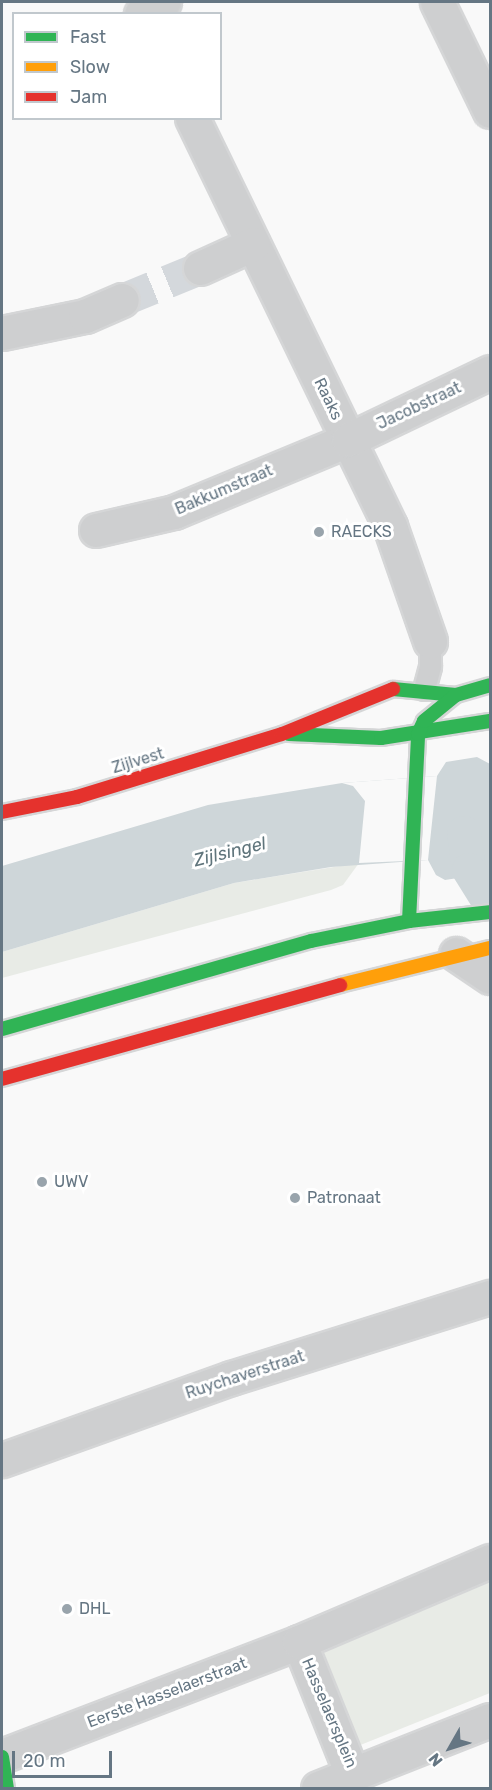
<!DOCTYPE html>
<html>
<head>
<meta charset="utf-8">
<style>
  body { margin:0 }
  #map { position:relative; width:492px; height:1790px; overflow:hidden; background:#f9f9f9; font-family:Rubik,sans-serif }
  div>[style] { position:absolute }
  [style*='--x'] { left:calc(var(--x)*1px); top:calc(var(--y)*1px); width:calc(var(--w)*1px); rotate:calc(var(--a)*1deg) }
  .green>* { inset:0; background:#e8ebe6 }
  .water>* { inset:0; background:#ced6d9 }
  .pier>* { inset:0; background:#f9f9f9 }
  .canal>* { height:34px; margin:-17px; padding:0 17px; transform-origin:17px; border-radius:17px; background:#ced6d9 }
  .street-tunnel>* { height:33px; margin-top:-16.5px; transform-origin:0; background:repeating-linear-gradient(90deg,#d4d8dc 0 33px,transparent 0 49px) }
  .roads { filter:drop-shadow(2px 0 #d5d6d7) drop-shadow(-2px 0 #d5d6d7) drop-shadow(0 2px #d5d6d7) drop-shadow(0 -2px #d5d6d7) }
  .lane>* { height:21px; margin:-10.5px; padding:0 10.5px; transform-origin:10.5px; border-radius:10.5px; background:#cecfd0 }
  .street>* { height:33px; margin:-16.5px; padding:0 16.5px; transform-origin:16.5px; border-radius:16.5px; background:#cecfd0 }
  .fast>* { height:14px; margin:-7px; padding:0 7px; transform-origin:7px; border-radius:7px; background:#30b455 }
  .slow>* { height:14px; margin:-7px; padding:0 7px; transform-origin:7px; border-radius:7px; background:#ff9f0a }
  .jam>* { height:14px; margin:-7px; padding:0 7px; transform-origin:7px; border-radius:7px; background:#e5322d }
  .dots>* { width:16px; height:16px; translate:-50% -50%; box-sizing:border-box; border:3px solid #fff; border-radius:50% }
  span { translate:-50% -50%; white-space:nowrap; text-align:center; line-height:1.15; -webkit-text-stroke:6px #fff; paint-order:stroke }
  .street-label { font-size:16px; color:#657683 }
  .poi-label { font-size:16px; color:#657683 }
  .left { translate:0 -50%; text-align:left }
  .water-label { font-size:18px; color:#60757c; font-style:italic }
  .frame { position:absolute; inset:0; border:3px solid #657683; pointer-events:none }
  .legend { position:absolute; left:12px; top:12px; width:210px; height:108px; box-sizing:border-box; background:#fff; border:2px solid #c1c8cd; margin:0; padding:8px 10px; list-style:none; font-size:18px; color:#657683 }
  .legend li { display:flex; align-items:center; gap:12px; height:30px }
  .legend b { width:30px; border:2px solid #c1c8cd }
  .north { position:absolute; left:420px; top:1718px; width:60px; height:60px; -webkit-text-stroke:4px #fff; paint-order:stroke; rotate:231deg; font-size:16px; font-weight:700; line-height:24px; text-align:center; color:#657683 }
  .north::after { content:''; display:block; margin:auto; width:21px; height:27px; background:#657683; clip-path:polygon(50% 0,100% 100%,50% 72%,0 100%) }
  .scale { position:absolute; left:12px; top:1751px; width:100px; height:27px; box-sizing:border-box; border:3px solid #657683; border-top:0; padding-left:8px; font-size:18px; line-height:21px; white-space:nowrap; color:#657683; -webkit-text-stroke:4px #fff; paint-order:stroke }
</style>
</head>
<body>
<div id="map">
  <div class="green">
    <div style="clip-path:polygon(359px 863px,343px 885px,331px 890px,2px 978px,2px 952px,234px 883px)"></div>
    <div style="clip-path:polygon(490px 1580px,490px 1693px,353px 1748px,314px 1653px)"></div>
  </div>
  <div class="water">
    <div style="clip-path:polygon(477px 757px,490px 764px,490px 873px,445px 880px,436px 875px,428px 860px,331px 867px,234px 883px,2px 952px,2px 866px,208px 805px,342px 783px,437px 776px,446px 762px)"></div>
  </div>
  <div class="pier">
    <div style="clip-path:polygon(437px 776px,428px 860px,359px 863px,365px 801px,353px 786px,342px 783px)"></div>
  </div>
  <div class="canal">
    <div style="--x:464;--y:833;--w:37;--a:82"></div>
    <div style="--x:469;--y:870;--w:40;--a:58"></div>
  </div>
  <div class="street-tunnel">
    <div style="--x:122;--y:300;--w:84;--a:-22.3"></div>
  </div>
  <div class="roads">
    <div class="lane">
      <div style="--x:424;--y:689;--w:24;--a:-75"></div>
      <div style="--x:430;--y:666;--w:25;--a:-90"></div>
    </div>
    <div class="street">
      <div style="--x:437;--y:2;--w:121;--a:64.1"></div>
      <div style="--x:141;--y:14;--w:26;--a:-28"></div>
      <div style="--x:192;--y:118;--w:454;--a:64.1"></div>
      <div style="--x:390;--y:526;--w:122;--a:70.8"></div>
      <div style="--x:200;--y:268;--w:58;--a:-24.4"></div>
      <div style="--x:2;--y:333;--w:85;--a:-11.6"></div>
      <div style="--x:85;--y:316;--w:40;--a:-23.4"></div>
      <div style="--x:96;--y:530;--w:80;--a:-13"></div>
      <div style="--x:174;--y:512;--w:188;--a:-22.5"></div>
      <div style="--x:348;--y:440;--w:157;--a:-25.6"></div>
      <div style="--x:456;--y:954;--w:41;--a:34.1"></div>
      <div style="--x:2;--y:1460;--w:243;--a:-19.7"></div>
      <div style="--x:231;--y:1378;--w:271;--a:-17.4"></div>
      <div style="--x:299;--y:1642;--w:142;--a:68.1"></div>
      <div style="--x:2;--y:1756;--w:318;--a:-21"></div>
      <div style="--x:299;--y:1642;--w:207;--a:-23"></div>
      <div style="--x:318;--y:1788;--w:185;--a:-21.6"></div>
    </div>
    <div class="fast">
      <div style="--x:393;--y:689;--w:63;--a:5.4"></div>
      <div style="--x:456;--y:695;--w:35;--a:-16"></div>
      <div style="--x:289;--y:734;--w:92;--a:2.5"></div>
      <div style="--x:381;--y:738;--w:110;--a:-8.9"></div>
      <div style="--x:409;--y:921;--w:187;--a:-87.2"></div>
      <div style="--x:418;--y:734;--w:14;--a:-65"></div>
      <div style="--x:424;--y:721;--w:41;--a:-39.1"></div>
      <div style="--x:2;--y:1029;--w:321;--a:-15.9"></div>
      <div style="--x:311;--y:941;--w:100;--a:-11.5"></div>
      <div style="--x:409;--y:921;--w:81;--a:-6.3"></div>
      <div style="--x:2;--y:1757;--w:31;--a:81"></div>
    </div>
    <div class="slow">
      <div style="--x:340;--y:985;--w:154;--a:-13.9"></div>
    </div>
    <div class="jam">
      <div style="--x:2;--y:812;--w:76;--a:-11.3"></div>
      <div style="--x:77;--y:797;--w:214;--a:-17.1"></div>
      <div style="--x:282;--y:734;--w:120;--a:-22.1"></div>
      <div style="--x:2;--y:1079;--w:351;--a:-15.5"></div>
    </div>
  </div>
  <div class="dots">
    <div style="left:319px;top:532px;background:#99a4ac"></div>
    <div style="left:42px;top:1182px;background:#99a4ac"></div>
    <div style="left:295px;top:1198px;background:#99a4ac"></div>
    <div style="left:67px;top:1609px;background:#99a4ac"></div>
  </div>
  <div class="street-label">
    <span style="left:328px;top:399px;rotate:64deg">Raaks</span>
    <span style="left:419px;top:406px;rotate:-25deg">Jacobstraat</span>
    <span style="left:224px;top:490px;rotate:-23deg">Bakkumstraat</span>
    <span style="left:138px;top:761px;rotate:-17deg">Zijlvest</span>
    <span style="left:245px;top:1375px;rotate:-18deg">Ruychaverstraat</span>
    <span style="left:167px;top:1693px;rotate:-21deg">Eerste Hasselaerstraat</span>
    <span style="left:329px;top:1713px;rotate:67deg">Hasselaersplein</span>
  </div>
  <div class="poi-label">
    <span class="left" style="left:331px;top:532px">RAECKS</span>
    <span class="left" style="left:54px;top:1182px">UWV</span>
    <span class="left" style="left:307px;top:1198px">Patronaat</span>
    <span class="left" style="left:79px;top:1609px">DHL</span>
  </div>
  <div class="water-label">
    <span style="left:230px;top:852px;rotate:-14deg">Zijlsingel</span>
  </div>
  <div class="frame"></div>
  <ul class="legend">
  <li><b style="height:8px;background:#30b455"></b>Fast</li>
  <li><b style="height:8px;background:#ff9f0a"></b>Slow</li>
  <li><b style="height:8px;background:#e5322d"></b>Jam</li>
  </ul>
  <div class="north">N</div>
  <div class="scale">20 m</div>
</div>
</body>
</html>
